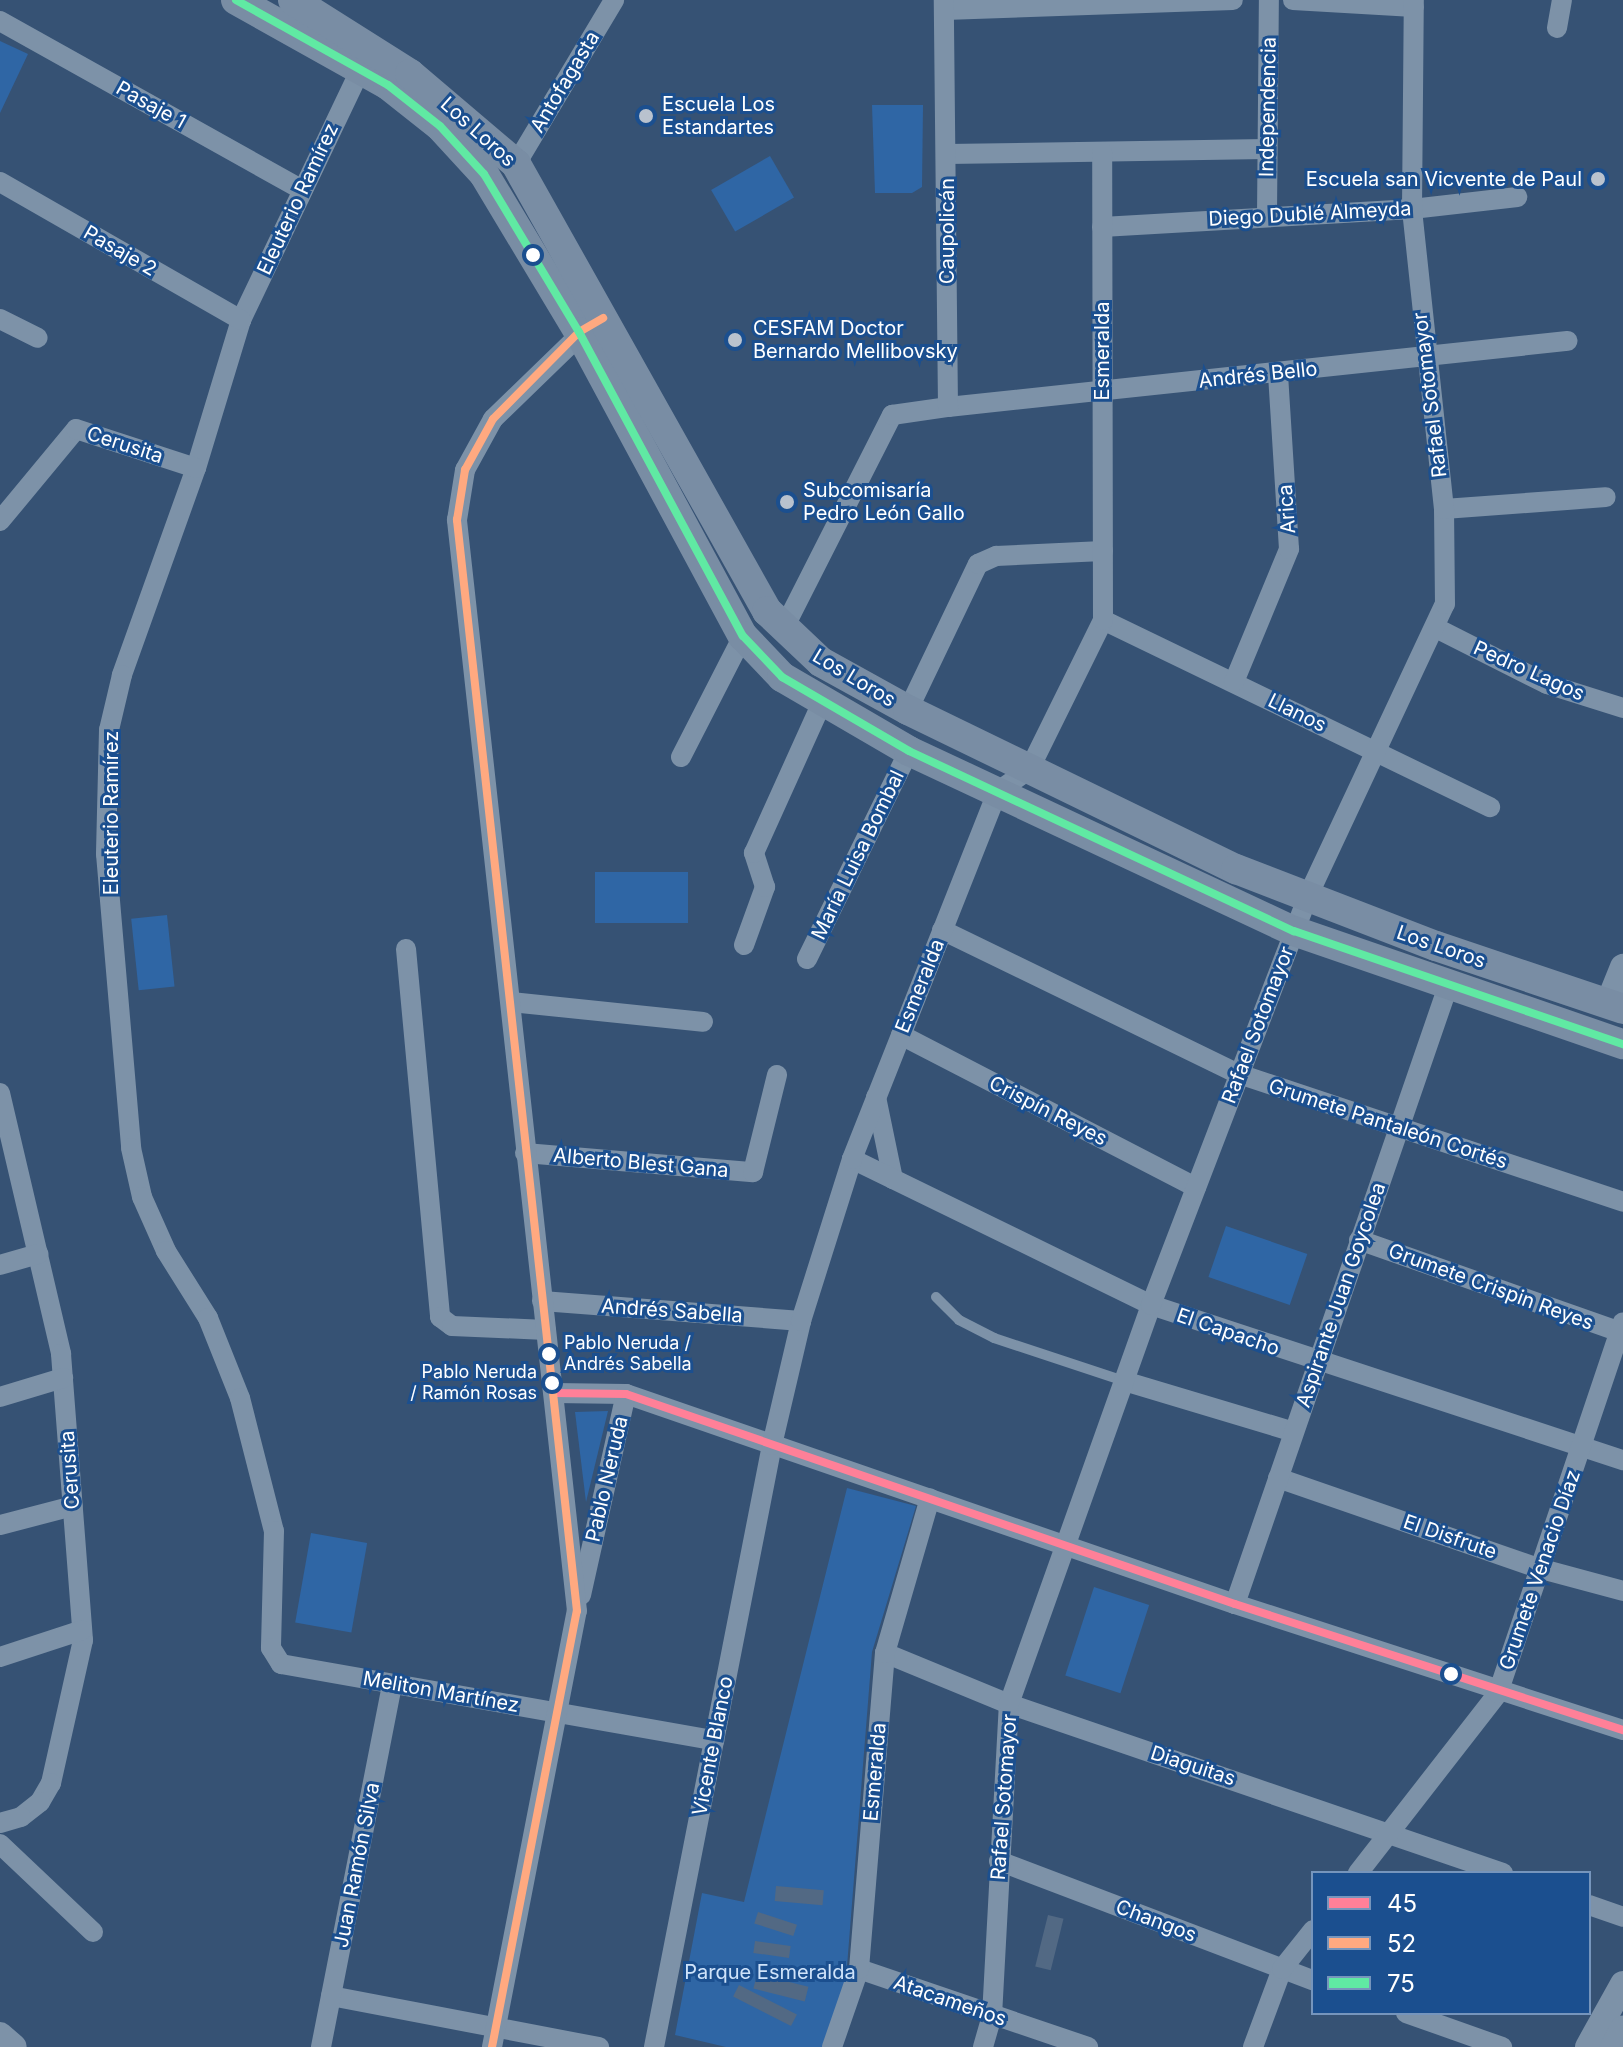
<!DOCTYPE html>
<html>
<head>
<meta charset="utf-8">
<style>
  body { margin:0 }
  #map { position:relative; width:1623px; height:2047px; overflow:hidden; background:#365274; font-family:Inter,sans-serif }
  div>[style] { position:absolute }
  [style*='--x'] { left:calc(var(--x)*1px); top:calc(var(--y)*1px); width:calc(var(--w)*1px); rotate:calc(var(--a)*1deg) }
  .green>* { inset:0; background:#2f66a5; transform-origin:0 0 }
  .building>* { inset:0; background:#526984; transform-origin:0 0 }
  .service>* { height:10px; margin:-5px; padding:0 5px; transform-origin:5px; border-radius:5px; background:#7d92a8 }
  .minor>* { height:20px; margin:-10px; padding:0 10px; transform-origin:10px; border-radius:10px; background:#7d92a8 }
  .tertiary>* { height:26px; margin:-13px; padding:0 13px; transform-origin:13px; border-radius:13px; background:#7d92a8 }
  .secondary>* { height:30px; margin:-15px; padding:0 15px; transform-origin:15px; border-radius:15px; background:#798da4 }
  .bus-1>* { height:8px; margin:-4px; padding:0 4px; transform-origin:4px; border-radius:4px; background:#ff8098 }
  .bus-2>* { height:8px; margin:-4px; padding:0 4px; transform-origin:4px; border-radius:4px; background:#ffa980 }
  .bus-3>* { height:8px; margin:-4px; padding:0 4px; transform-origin:4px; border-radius:4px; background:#60e9a3 }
  .dots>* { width:22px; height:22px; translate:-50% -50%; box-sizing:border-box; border:4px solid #1b4f8f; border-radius:50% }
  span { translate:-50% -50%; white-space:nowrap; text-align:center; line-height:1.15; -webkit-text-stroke:6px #1b4f8f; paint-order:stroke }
  .bus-label { font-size:18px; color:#fff }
  .left { translate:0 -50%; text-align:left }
  .right { translate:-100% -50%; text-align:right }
  .street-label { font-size:20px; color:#fff }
  .poi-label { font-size:20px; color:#fff }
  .park-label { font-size:20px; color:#cfe3fa }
  .legend { position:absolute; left:1311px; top:1871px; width:280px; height:144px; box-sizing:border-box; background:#1b4f8f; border:2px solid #7695bc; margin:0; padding:10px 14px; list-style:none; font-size:24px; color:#fff }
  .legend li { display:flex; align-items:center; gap:16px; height:40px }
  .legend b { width:40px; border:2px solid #7695bc }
</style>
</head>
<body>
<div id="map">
  <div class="green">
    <div style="clip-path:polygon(0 41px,28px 54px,0 113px)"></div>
    <div style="clip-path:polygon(872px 105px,923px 105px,922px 187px,912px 193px,875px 193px)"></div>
    <div style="left:770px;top:156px;width:48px;height:68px;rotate:60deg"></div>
    <div style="left:688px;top:872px;width:51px;height:93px;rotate:90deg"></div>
    <div style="left:167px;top:915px;width:72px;height:36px;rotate:84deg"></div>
    <div style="left:1226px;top:1226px;width:86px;height:54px;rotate:19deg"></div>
    <div style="clip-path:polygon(608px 1411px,586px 1502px,575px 1412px)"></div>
    <div style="clip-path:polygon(847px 1488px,916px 1506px,872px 1652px,846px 1979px,824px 2047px,726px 2047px,675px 2035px,702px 1893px,744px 1902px)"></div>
    <div style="left:311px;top:1533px;width:57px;height:91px;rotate:10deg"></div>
    <div style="left:1094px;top:1587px;width:58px;height:93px;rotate:18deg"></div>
  </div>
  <div class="building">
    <div style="left:776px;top:1886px;width:48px;height:15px;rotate:5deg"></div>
    <div style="left:758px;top:1912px;width:41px;height:12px;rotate:18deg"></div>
    <div style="left:1048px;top:1915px;width:16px;height:53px;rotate:14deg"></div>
    <div style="left:755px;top:1941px;width:36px;height:12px;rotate:8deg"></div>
    <div style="left:757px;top:1974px;width:53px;height:15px;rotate:14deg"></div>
    <div style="left:739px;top:1985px;width:65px;height:13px;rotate:27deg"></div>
  </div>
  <div class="service">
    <div style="--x:936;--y:1297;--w:33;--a:45"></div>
    <div style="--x:959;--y:1320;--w:39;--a:27"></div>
    <div style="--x:994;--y:1338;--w:137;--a:18.3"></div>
  </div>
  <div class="minor">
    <div style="--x:1293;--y:0;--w:121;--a:3.3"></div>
    <div style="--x:945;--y:10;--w:288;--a:-2"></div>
    <div style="--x:0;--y:21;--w:346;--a:29.2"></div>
    <div style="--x:1557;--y:28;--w:28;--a:-80"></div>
    <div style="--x:366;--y:58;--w:290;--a:115.5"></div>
    <div style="--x:241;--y:320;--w:155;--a:106.9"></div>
    <div style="--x:196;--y:468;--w:220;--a:109.7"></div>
    <div style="--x:122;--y:675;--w:57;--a:103.3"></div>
    <div style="--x:109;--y:730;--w:124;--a:91.4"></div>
    <div style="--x:106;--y:854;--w:295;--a:85.1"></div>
    <div style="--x:131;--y:1148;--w:50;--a:77.3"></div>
    <div style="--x:142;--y:1197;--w:59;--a:66"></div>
    <div style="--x:166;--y:1251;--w:79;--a:57.9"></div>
    <div style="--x:208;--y:1318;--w:86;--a:68.2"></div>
    <div style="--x:240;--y:1398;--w:137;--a:75.7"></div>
    <div style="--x:274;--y:1531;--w:117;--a:91.5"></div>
    <div style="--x:271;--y:1648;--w:19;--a:58"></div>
    <div style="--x:281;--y:1664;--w:440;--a:10"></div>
    <div style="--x:947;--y:154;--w:319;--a:-0.9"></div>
    <div style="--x:516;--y:164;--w:191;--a:-59.1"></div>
    <div style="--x:0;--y:182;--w:278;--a:29.8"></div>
    <div style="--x:1267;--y:215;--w:215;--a:-89.5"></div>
    <div style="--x:1102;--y:227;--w:311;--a:-3.3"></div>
    <div style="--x:1412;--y:209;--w:106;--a:-6.5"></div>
    <div style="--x:0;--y:319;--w:42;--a:26.6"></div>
    <div style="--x:948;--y:407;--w:623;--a:-6.09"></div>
    <div style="--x:1444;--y:509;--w:162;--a:-4.2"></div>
    <div style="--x:0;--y:521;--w:119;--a:-50.4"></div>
    <div style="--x:76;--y:429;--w:126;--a:18"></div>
    <div style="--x:1103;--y:620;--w:430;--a:25.8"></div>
    <div style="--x:784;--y:628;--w:239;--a:-63.1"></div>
    <div style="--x:892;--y:415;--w:57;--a:-8.1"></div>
    <div style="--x:948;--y:407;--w:407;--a:-90.6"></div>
    <div style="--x:1436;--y:628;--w:124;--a:26.8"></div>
    <div style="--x:1547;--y:684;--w:80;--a:17.5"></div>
    <div style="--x:1234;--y:682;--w:144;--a:-67.5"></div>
    <div style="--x:1289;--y:549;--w:176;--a:-93.6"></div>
    <div style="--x:908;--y:710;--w:162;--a:-64.4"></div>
    <div style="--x:978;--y:564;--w:20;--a:-24"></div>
    <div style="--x:996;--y:556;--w:107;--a:-2.7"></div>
    <div style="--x:681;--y:757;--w:136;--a:-62.9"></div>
    <div style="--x:942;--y:930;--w:330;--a:25.9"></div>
    <div style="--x:1239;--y:1074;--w:405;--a:18.4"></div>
    <div style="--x:744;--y:945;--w:62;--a:-70.1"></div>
    <div style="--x:765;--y:887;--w:36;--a:-108"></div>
    <div style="--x:754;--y:853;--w:168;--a:-65.7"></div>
    <div style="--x:406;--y:949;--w:370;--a:84.7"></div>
    <div style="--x:440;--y:1317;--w:15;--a:37"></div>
    <div style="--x:452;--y:1326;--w:94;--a:2.4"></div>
    <div style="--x:807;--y:959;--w:232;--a:-63.9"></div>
    <div style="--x:511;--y:1002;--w:193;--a:5.9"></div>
    <div style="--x:901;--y:1035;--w:332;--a:27.3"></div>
    <div style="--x:0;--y:1093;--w:268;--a:76.8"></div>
    <div style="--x:61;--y:1354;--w:287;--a:85.6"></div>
    <div style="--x:83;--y:1640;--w:147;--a:102.6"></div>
    <div style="--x:51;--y:1783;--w:22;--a:120"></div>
    <div style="--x:40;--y:1802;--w:24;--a:142"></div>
    <div style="--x:21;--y:1817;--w:22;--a:164"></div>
    <div style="--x:876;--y:1097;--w:84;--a:78.3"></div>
    <div style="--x:525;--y:1153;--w:229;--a:4.8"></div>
    <div style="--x:753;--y:1172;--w:100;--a:-76.1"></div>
    <div style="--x:852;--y:1159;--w:333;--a:26"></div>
    <div style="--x:1151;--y:1305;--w:497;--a:18.2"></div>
    <div style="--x:1359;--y:1240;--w:280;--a:19.4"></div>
    <div style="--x:0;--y:1265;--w:40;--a:-16"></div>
    <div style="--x:542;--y:1301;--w:260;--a:4.4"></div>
    <div style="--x:1124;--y:1381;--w:177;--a:16.7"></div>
    <div style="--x:554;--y:1393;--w:72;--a:0.8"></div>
    <div style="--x:626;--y:1394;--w:644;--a:19.03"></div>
    <div style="--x:1235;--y:1604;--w:408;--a:18"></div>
    <div style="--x:0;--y:1397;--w:66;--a:-16.8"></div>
    <div style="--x:1278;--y:1478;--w:275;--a:19.1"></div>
    <div style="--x:1538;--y:1568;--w:88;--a:15.1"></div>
    <div style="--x:0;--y:1525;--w:75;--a:-14.6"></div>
    <div style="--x:581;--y:1595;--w:206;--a:-77.4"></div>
    <div style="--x:1235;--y:1604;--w:654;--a:-70.98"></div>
    <div style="--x:885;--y:1653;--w:134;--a:22.4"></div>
    <div style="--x:1009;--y:1704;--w:522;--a:18.89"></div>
    <div style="--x:0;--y:1657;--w:86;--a:-18.2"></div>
    <div style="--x:0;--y:1844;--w:128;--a:43.4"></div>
    <div style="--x:999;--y:1861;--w:336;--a:20.8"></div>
    <div style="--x:1358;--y:1873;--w:228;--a:-52.1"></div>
    <div style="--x:1498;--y:1693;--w:391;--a:-71.4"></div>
    <div style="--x:1589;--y:1905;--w:36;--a:19"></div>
    <div style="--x:859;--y:1969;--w:242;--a:18.8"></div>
    <div style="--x:331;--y:1996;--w:273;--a:10.8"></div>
    <div style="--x:1406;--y:2013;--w:102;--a:19.5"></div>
    <div style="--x:321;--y:2047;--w:370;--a:-78.9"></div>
    <div style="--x:492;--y:2047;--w:444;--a:-79"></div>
    <div style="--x:577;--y:1611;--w:1098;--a:-96.28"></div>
    <div style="--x:457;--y:520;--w:51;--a:-80.9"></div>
    <div style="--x:465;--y:470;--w:58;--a:-61.2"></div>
    <div style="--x:493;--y:419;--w:134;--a:-44.1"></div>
    <div style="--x:654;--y:2047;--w:613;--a:-78.91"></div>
    <div style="--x:772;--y:1445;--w:127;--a:-76.8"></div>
    <div style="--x:801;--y:1321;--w:170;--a:-72.5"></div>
    <div style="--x:852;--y:1159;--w:395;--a:-68.4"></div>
    <div style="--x:997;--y:792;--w:39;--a:-35"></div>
    <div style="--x:1029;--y:770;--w:167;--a:-63.7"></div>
    <div style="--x:1103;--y:620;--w:468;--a:-90.1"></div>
    <div style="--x:832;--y:2047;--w:83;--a:-70.9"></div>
    <div style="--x:859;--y:1969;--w:317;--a:-85.3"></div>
    <div style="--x:885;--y:1653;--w:161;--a:-73.8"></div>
    <div style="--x:983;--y:2047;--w:32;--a:-74"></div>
    <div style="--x:992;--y:2016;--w:312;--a:-86.9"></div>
    <div style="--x:1009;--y:1704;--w:424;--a:-70.4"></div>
    <div style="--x:1151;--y:1305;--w:436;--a:-69"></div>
    <div style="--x:1307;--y:898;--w:325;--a:-64.9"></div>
    <div style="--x:1445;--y:604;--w:95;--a:-90.6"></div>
    <div style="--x:1444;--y:509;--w:302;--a:-96.1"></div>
    <div style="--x:1412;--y:209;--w:209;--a:-89.5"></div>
    <div style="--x:1253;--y:2047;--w:83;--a:-69.6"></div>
    <div style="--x:1282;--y:1969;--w:50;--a:-51.5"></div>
  </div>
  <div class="tertiary">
    <div style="--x:1608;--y:1004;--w:40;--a:-68"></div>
    <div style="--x:0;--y:2035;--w:18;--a:41"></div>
    <div style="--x:1588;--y:2047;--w:72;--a:-60.9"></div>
    <div style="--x:1613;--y:2047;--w:21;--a:-62"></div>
  </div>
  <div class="secondary">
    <div style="--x:236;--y:0;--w:174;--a:29.2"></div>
    <div style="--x:388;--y:85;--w:66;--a:38.3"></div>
    <div style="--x:440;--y:126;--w:65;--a:47.5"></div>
    <div style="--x:484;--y:174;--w:184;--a:59"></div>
    <div style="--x:579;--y:332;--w:345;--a:61.7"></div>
    <div style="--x:743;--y:636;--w:57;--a:46.4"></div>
    <div style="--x:782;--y:677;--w:147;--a:30.2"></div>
    <div style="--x:909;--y:751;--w:425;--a:25.1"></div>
    <div style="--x:1294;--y:931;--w:348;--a:19"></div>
    <div style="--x:293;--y:0;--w:138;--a:32.3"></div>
    <div style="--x:410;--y:74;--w:139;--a:40.3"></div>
    <div style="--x:516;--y:164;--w:513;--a:60.68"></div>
    <div style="--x:767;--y:611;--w:74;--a:43.4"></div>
    <div style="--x:821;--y:662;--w:99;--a:28.9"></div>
    <div style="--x:908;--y:710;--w:365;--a:25.9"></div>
    <div style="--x:1236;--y:869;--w:214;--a:21.1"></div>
    <div style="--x:1436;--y:946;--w:197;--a:18.6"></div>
  </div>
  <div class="bus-1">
    <div style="--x:554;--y:1393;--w:72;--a:0.8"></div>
    <div style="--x:626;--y:1394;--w:644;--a:19.03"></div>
    <div style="--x:1235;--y:1604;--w:408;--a:18"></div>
  </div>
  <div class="bus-2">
    <div style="--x:492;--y:2047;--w:444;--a:-79"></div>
    <div style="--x:577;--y:1611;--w:1098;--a:-96.28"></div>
    <div style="--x:457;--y:520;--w:51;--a:-80.9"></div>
    <div style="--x:465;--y:470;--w:58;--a:-61.2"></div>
    <div style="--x:493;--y:419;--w:122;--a:-45.3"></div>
    <div style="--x:579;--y:332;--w:28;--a:-30"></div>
  </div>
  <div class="bus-3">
    <div style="--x:236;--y:0;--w:174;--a:29.2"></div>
    <div style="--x:388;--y:85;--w:66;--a:38.3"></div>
    <div style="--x:440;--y:126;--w:65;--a:47.5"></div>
    <div style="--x:484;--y:174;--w:184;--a:59"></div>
    <div style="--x:579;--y:332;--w:345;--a:61.7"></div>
    <div style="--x:743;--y:636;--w:57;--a:46.4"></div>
    <div style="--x:782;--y:677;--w:147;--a:30.2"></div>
    <div style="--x:909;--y:751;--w:425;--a:25.1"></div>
    <div style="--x:1294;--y:931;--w:348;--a:19"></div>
  </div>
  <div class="dots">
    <div style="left:646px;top:116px;background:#b9c2ce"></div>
    <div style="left:1598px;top:179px;background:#b9c2ce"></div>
    <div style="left:533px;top:255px;background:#fff"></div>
    <div style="left:735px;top:340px;background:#b9c2ce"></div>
    <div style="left:787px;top:502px;background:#b9c2ce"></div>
    <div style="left:549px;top:1354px;background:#fff"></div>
    <div style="left:552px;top:1383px;background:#fff"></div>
    <div style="left:1451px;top:1674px;background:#fff"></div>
  </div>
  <div class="bus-label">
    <span class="left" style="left:564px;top:1354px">Pablo Neruda /<br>Andrés Sabella</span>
    <span class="right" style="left:537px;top:1383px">Pablo Neruda<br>/ Ramón Rosas</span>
  </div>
  <div class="street-label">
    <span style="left:565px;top:82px;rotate:-59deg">Antofagasta</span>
    <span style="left:151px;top:105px;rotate:29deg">Pasaje 1</span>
    <span style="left:1268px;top:107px;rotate:-89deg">Independencia</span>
    <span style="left:478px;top:132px;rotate:42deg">Los Loros</span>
    <span style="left:298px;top:199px;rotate:-65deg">Eleuterio Ramírez</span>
    <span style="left:1310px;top:214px;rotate:-3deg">Diego Dublé Almeyda</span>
    <span style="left:947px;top:231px;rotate:-90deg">Caupolicán</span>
    <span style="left:120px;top:251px;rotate:30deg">Pasaje 2</span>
    <span style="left:1102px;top:351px;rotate:-90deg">Esmeralda</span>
    <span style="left:1258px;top:375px;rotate:-6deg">Andrés Bello</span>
    <span style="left:1430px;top:395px;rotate:-97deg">Rafael Sotomayor</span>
    <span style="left:125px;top:445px;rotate:18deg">Cerusita</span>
    <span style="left:1287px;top:509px;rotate:-94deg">Arica</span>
    <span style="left:1529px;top:671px;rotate:24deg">Pedro Lagos</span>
    <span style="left:854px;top:678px;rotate:31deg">Los Loros</span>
    <span style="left:1297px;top:713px;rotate:26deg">Llanos</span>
    <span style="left:111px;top:813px;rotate:-90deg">Eleuterio Ramírez</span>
    <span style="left:858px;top:855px;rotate:-64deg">María Luisa Bombal</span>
    <span style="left:1441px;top:947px;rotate:19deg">Los Loros</span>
    <span style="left:920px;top:986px;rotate:-68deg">Esmeralda</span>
    <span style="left:1258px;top:1025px;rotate:-69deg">Rafael Sotomayor</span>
    <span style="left:1048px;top:1111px;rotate:27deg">Crispín Reyes</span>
    <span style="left:1388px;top:1124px;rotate:18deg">Grumete Pantaleón Cortés</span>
    <span style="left:641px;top:1163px;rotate:5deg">Alberto Blest Gana</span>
    <span style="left:1491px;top:1287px;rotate:20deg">Grumete Crispin Reyes</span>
    <span style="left:1341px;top:1295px;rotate:-71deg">Aspirante Juan Goycolea</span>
    <span style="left:672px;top:1311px;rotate:4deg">Andrés Sabella</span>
    <span style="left:1228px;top:1332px;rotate:19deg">El Capacho</span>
    <span style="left:70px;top:1470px;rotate:-94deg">Cerusita</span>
    <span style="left:607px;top:1479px;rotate:-77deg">Pablo Neruda</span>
    <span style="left:1450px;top:1537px;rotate:19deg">El Disfrute</span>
    <span style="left:1540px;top:1570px;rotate:-71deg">Grumete Venacio Díaz</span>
    <span style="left:441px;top:1692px;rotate:10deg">Meliton Martínez</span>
    <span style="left:713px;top:1746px;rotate:-79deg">Vicente Blanco</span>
    <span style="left:1193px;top:1766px;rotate:18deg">Diaguitas</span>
    <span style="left:875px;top:1772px;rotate:-85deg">Esmeralda</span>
    <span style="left:1004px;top:1797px;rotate:-86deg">Rafael Sotomayor</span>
    <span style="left:357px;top:1865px;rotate:-79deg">Juan Ramón Silva</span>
    <span style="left:1156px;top:1921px;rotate:21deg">Changos</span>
    <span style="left:950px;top:2001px;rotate:19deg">Atacameños</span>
  </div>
  <div class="poi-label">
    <span class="left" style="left:662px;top:116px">Escuela Los<br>Estandartes</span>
    <span class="right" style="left:1582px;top:179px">Escuela san Vicvente de Paul</span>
    <span class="left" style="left:753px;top:340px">CESFAM Doctor<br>Bernardo Mellibovsky</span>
    <span class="left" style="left:803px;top:502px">Subcomisaría<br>Pedro León Gallo</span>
  </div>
  <div class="park-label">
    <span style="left:770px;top:1972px">Parque Esmeralda</span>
  </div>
  <ul class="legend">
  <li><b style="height:10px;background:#ff8098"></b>45</li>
  <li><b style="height:10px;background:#ffa980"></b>52</li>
  <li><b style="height:10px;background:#60e9a3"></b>75</li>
  </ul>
</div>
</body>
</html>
